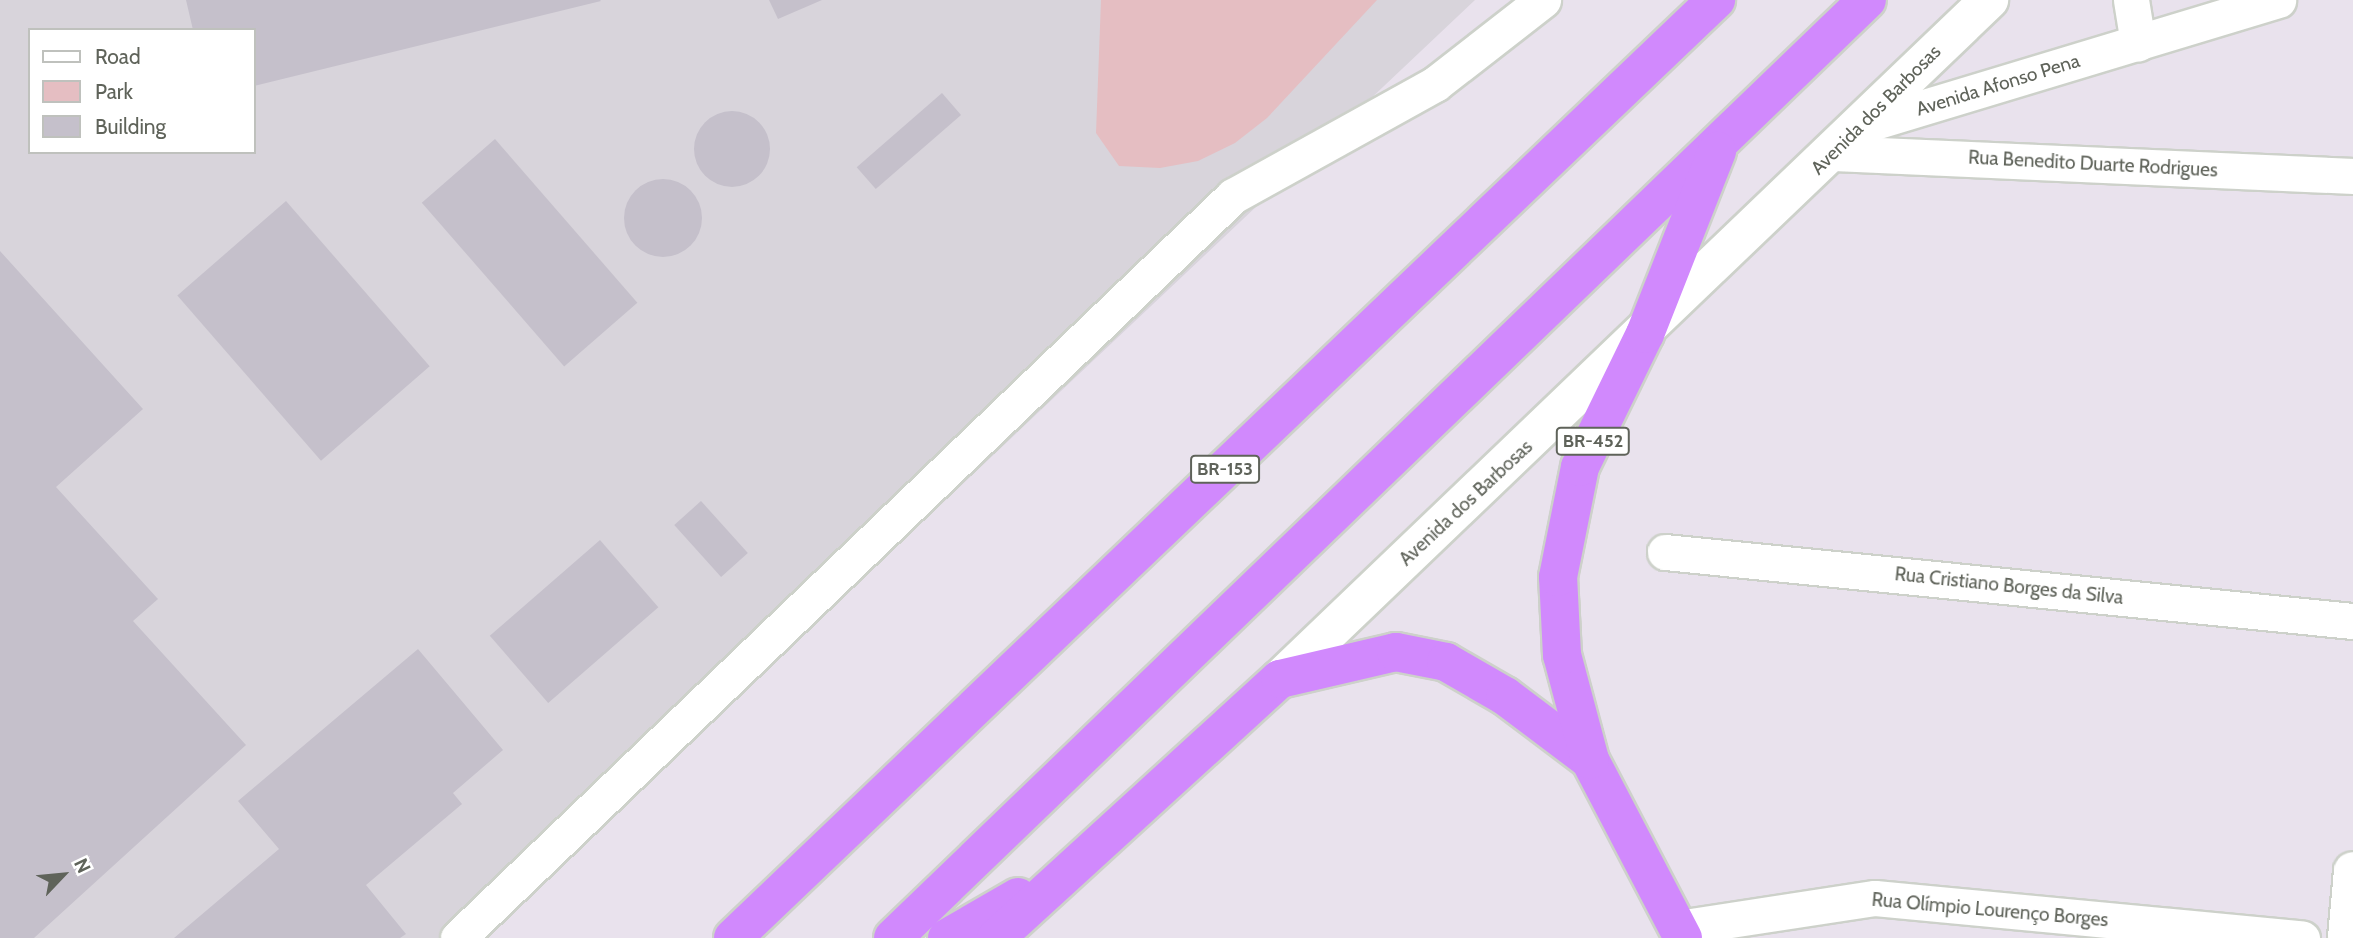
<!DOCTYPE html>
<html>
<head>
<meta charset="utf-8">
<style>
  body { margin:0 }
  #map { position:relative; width:2353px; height:938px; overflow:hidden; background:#e9e2ed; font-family:Cabin,sans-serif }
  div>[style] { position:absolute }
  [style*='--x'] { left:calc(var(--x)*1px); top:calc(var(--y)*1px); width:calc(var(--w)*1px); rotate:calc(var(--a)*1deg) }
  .industrial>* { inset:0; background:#d8d4db }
  .green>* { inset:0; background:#e5bec2 }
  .building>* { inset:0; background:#c5c0cb; transform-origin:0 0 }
  .round { border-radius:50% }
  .roads { filter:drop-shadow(2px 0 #cdd1ca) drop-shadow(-2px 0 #cdd1ca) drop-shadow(0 2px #cdd1ca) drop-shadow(0 -2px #cdd1ca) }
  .street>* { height:35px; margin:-17.5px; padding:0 17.5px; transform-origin:17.5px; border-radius:17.5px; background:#fff }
  .secondary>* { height:38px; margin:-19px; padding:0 19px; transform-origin:19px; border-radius:19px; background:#fff }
  .highway>* { height:38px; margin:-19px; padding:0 19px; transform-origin:19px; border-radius:19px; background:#d189fd }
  span { translate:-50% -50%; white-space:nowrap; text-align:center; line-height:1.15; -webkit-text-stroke:5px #fff; paint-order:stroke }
  .shield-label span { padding:2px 5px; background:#fff; border:2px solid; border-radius:5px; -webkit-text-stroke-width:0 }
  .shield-label { font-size:18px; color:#5f635a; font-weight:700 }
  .street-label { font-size:19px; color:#5f635a }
  .legend { position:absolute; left:28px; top:28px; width:228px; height:126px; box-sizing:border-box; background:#fff; border:2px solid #bfc1bd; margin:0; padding:9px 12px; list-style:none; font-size:21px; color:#5f635a }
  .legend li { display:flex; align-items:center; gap:14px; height:35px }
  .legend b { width:35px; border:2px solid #bfc1bd }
  .north { position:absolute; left:28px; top:840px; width:70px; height:70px; -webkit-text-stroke:5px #fff; paint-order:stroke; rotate:64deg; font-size:19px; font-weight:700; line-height:28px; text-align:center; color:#5f635a }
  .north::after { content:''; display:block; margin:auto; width:24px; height:32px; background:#5f635a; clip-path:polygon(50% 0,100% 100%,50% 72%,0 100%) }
</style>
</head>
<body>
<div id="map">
  <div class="industrial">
    <div style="clip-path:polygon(evenodd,0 0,1475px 0,482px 938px,0 938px,0 0,30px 30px,254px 30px,254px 152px,30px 152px,30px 30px)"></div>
  </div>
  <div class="green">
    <div style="clip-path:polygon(1101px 0,1377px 0,1267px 118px,1235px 143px,1198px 161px,1160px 168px,1119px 166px,1096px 133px)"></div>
  </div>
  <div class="building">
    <div style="clip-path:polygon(186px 0,600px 0,601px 1px,254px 86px,254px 30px,193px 30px)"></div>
    <div style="clip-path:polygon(769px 0,822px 0,778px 19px)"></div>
    <div style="left:942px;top:93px;width:29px;height:113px;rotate:49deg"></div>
    <div class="round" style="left:694px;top:111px;width:76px;height:76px"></div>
    <div style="left:495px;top:139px;width:217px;height:97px;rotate:49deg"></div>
    <div class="round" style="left:624px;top:179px;width:78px;height:78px"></div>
    <div style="left:286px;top:201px;width:219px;height:144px;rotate:49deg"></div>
    <div style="clip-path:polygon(0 251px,143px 409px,56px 487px,158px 599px,133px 621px,246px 745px,34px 938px,0 938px)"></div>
    <div style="left:701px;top:501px;width:70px;height:36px;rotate:48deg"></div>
    <div style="left:600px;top:540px;width:89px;height:146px;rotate:49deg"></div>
    <div style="clip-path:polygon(418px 649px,503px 750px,453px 793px,462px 804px,366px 885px,406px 934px,400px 938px,174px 938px,279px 849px,238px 801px)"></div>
  </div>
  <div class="roads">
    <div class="street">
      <div style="--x:2131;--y:0;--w:44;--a:80.8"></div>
      <div style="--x:1858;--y:127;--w:439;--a:-16.8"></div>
      <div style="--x:1834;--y:153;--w:520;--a:2.54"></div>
      <div style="--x:1665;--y:552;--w:691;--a:5.73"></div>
      <div style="--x:1678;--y:928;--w:199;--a:-8.7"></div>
      <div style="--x:1875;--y:898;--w:429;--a:5.4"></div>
      <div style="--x:458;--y:938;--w:1073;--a:-43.75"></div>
      <div style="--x:1233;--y:196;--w:231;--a:-29"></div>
      <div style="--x:1435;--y:84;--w:137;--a:-37.9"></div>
    </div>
    <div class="secondary">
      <div style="--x:1280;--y:679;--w:982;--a:-43.76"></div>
      <div style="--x:2347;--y:938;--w:67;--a:-84.9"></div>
    </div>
    <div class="highway">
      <div style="--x:733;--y:938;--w:1359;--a:-43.66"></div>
      <div style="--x:893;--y:938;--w:1352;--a:-43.92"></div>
      <div style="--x:947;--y:938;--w:82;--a:-30"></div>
      <div style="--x:996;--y:938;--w:384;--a:-42.4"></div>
      <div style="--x:1280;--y:679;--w:119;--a:-13.1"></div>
      <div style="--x:1396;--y:652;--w:51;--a:11.3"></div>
      <div style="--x:1446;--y:662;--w:68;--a:30"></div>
      <div style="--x:1505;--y:696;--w:106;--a:37"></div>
      <div style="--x:1683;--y:938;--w:201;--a:-117.6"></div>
      <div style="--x:1590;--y:760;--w:109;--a:-104.9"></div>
      <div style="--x:1562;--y:655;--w:78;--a:-92.9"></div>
      <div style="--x:1558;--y:577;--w:112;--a:-78.7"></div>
      <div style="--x:1580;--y:467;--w:148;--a:-64"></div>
      <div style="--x:1645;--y:334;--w:197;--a:-68.5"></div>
    </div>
  </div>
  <div class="shield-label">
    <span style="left:1593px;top:441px">BR-452</span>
    <span style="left:1225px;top:469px">BR-153</span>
  </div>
  <div class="street-label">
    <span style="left:1998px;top:85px;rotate:-17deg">Avenida Afonso Pena</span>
    <span style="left:1876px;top:110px;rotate:-45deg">Avenida dos Barbosas</span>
    <span style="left:2093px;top:164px;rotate:3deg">Rua Benedito Duarte Rodrigues</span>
    <span style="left:1466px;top:503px;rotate:-43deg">Avenida dos Barbosas</span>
    <span style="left:2009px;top:586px;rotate:6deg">Rua Cristiano Borges da Silva</span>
    <span style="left:1990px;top:910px;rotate:5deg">Rua Olímpio Lourenço Borges</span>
  </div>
  <ul class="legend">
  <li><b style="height:9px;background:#fff"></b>Road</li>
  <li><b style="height:19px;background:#e5bec2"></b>Park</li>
  <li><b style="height:19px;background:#c5c0cb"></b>Building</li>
  </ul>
  <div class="north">N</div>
</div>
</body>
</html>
